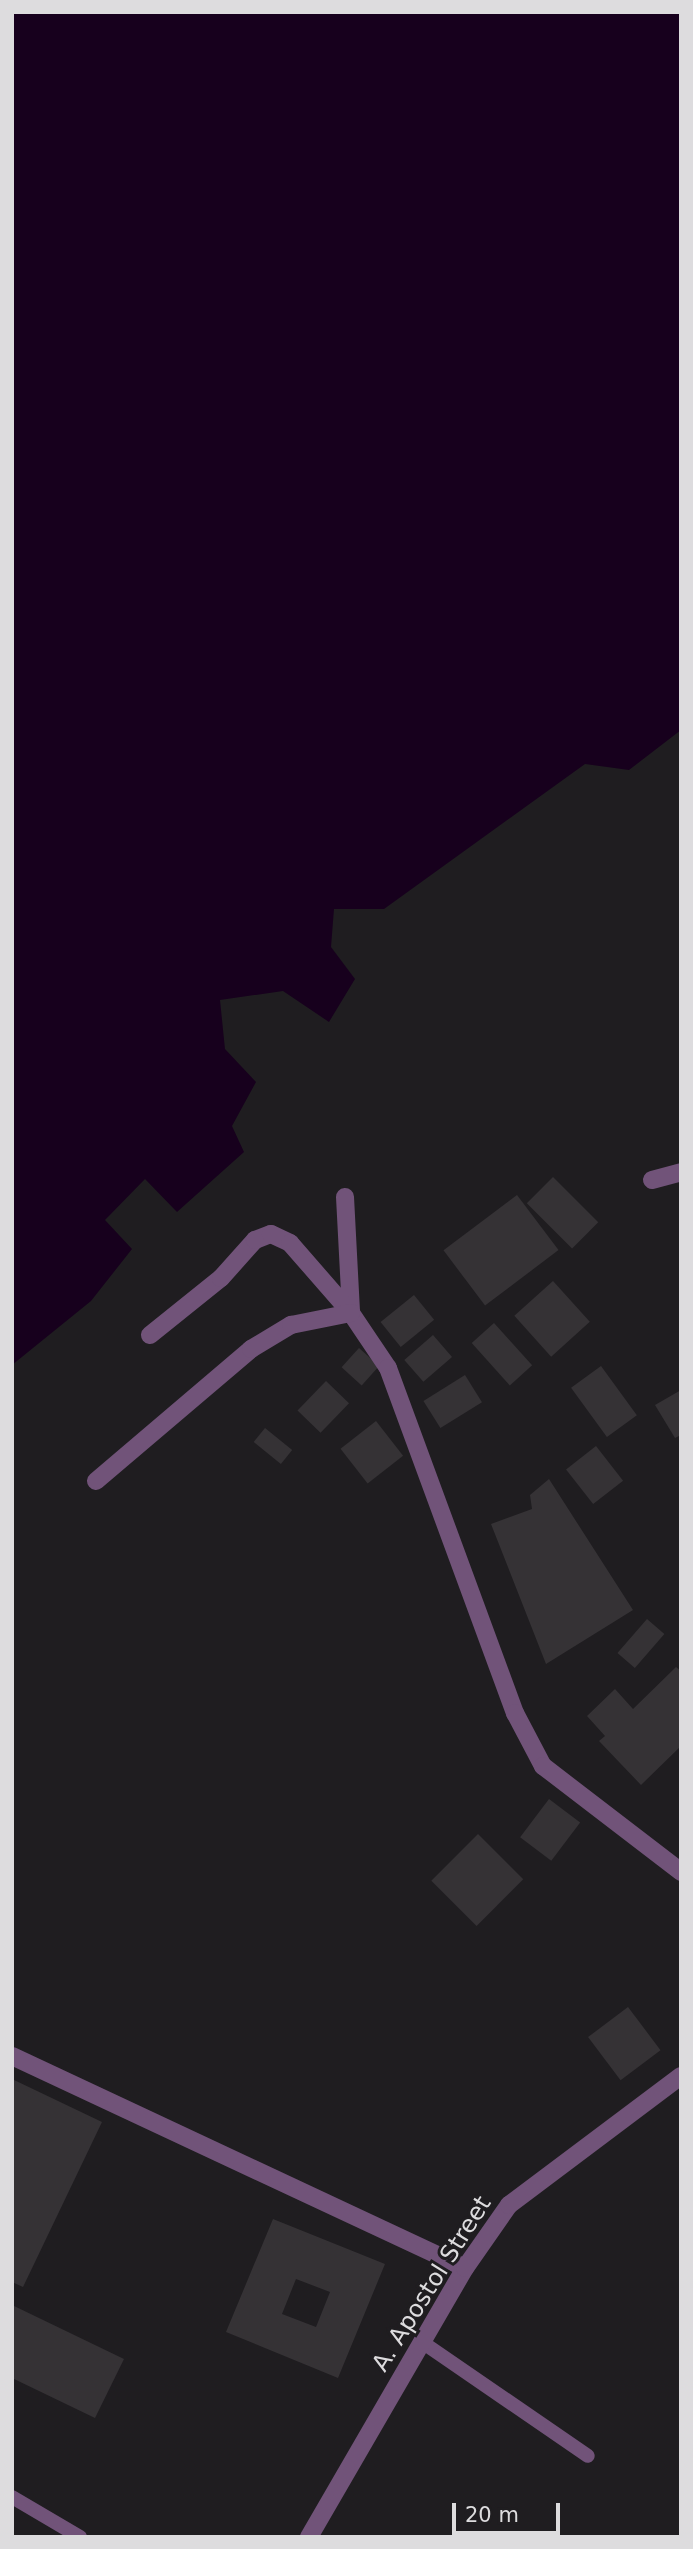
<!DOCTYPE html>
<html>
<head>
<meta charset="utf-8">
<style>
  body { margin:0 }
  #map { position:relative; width:693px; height:2549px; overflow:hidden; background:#1f1d20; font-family:"DejaVu Sans",sans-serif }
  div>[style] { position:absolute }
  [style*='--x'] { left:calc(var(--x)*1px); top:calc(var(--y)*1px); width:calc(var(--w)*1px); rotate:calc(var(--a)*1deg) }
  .water>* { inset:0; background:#17001d }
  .building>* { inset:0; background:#353235; transform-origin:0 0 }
  .service>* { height:14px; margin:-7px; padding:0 7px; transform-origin:7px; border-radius:7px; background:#715379 }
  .minor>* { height:18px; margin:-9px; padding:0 9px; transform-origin:9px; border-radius:9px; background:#715379 }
  .tertiary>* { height:18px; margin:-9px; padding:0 9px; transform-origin:9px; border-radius:9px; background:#715379 }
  span { translate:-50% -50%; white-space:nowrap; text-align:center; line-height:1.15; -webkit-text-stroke:6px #1f1d20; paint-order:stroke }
  .street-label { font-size:24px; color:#dddcde }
  .frame { position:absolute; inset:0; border:14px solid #dddcde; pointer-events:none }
  .scale { position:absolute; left:452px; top:2503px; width:108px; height:32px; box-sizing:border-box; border:4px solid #dddcde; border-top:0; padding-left:9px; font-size:21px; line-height:24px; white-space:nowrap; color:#dddcde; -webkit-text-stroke:5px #1f1d20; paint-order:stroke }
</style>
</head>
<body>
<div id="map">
  <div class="water">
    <div style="clip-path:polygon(12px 12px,681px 12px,681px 730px,629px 770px,585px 764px,384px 909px,334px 909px,331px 947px,355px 979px,329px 1022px,283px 991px,220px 1000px,225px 1049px,256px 1082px,232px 1126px,244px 1152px,177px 1212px,145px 1179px,105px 1220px,132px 1249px,91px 1301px,12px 1365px)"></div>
  </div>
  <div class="building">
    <div style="left:553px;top:1177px;width:64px;height:37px;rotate:45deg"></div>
    <div style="left:517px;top:1195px;width:69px;height:92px;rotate:53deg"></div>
    <div style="left:553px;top:1281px;width:55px;height:52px;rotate:48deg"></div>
    <div style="left:414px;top:1295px;width:32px;height:43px;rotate:51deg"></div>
    <div style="left:494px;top:1323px;width:57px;height:30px;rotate:48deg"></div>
    <div style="left:433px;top:1335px;width:29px;height:38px;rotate:49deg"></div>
    <div style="left:359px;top:1348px;width:27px;height:26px;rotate:42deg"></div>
    <div style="left:601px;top:1366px;width:61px;height:37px;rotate:54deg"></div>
    <div style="left:465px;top:1375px;width:32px;height:49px;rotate:58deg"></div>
    <div style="left:326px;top:1381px;width:32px;height:41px;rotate:44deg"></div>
    <div style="clip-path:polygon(681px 1390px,681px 1435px,675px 1438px,655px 1405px)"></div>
    <div style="left:376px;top:1421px;width:44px;height:45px;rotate:52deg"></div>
    <div style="left:265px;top:1428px;width:35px;height:18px;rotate:39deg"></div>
    <div style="left:596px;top:1446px;width:44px;height:38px;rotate:52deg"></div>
    <div style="clip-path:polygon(549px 1479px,633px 1610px,546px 1664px,491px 1524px,532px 1509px,530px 1495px)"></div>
    <div style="left:647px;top:1619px;width:23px;height:45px;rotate:41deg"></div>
    <div style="clip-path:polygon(676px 1667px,681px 1671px,681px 1746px,641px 1785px,599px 1741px,605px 1736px,587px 1716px,615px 1689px,633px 1709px)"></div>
    <div style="left:549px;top:1799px;width:39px;height:48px;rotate:37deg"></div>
    <div style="left:478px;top:1834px;width:64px;height:66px;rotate:45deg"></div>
    <div style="left:628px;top:2007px;width:54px;height:50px;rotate:53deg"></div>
    <div style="clip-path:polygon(12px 2079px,102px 2122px,23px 2287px,12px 2282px)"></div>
    <div style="clip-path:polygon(evenodd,273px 2219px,385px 2264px,338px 2378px,226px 2332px,273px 2219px,296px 2279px,330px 2292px,316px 2327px,282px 2314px,296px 2279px)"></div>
    <div style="clip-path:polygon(12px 2305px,124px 2359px,95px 2418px,12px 2378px)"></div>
  </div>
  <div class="service">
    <div style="--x:422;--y:2342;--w:201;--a:34.5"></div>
    <div style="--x:12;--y:2497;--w:79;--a:30.5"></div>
  </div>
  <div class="minor">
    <div style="--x:652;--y:1180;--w:30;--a:-15"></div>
    <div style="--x:345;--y:1197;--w:116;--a:87"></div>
    <div style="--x:351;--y:1313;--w:66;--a:56.1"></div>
    <div style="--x:388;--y:1368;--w:368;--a:69.8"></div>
    <div style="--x:515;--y:1713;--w:60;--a:62.2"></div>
    <div style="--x:543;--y:1766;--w:174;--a:37.5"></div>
    <div style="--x:150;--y:1335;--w:91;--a:-38.8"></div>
    <div style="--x:221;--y:1278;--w:51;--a:-48.2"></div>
    <div style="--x:255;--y:1240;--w:17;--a:-21"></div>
    <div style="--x:271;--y:1234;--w:21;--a:25"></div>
    <div style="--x:290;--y:1243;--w:93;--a:48.9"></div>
    <div style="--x:96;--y:1481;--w:204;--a:-40.4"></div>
    <div style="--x:251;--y:1349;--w:47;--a:-31"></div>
    <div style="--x:291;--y:1325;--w:61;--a:-11.3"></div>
    <div style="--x:12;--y:2056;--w:500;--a:25.08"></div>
  </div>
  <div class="tertiary">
    <div style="--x:309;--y:2537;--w:311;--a:-59.9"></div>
    <div style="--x:465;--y:2268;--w:77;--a:-55.1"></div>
    <div style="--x:509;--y:2205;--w:215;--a:-36.9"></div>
  </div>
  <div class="street-label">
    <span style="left:432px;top:2284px;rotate:-58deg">A. Apostol Street</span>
  </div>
  <div class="frame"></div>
  <div class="scale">20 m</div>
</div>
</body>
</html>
